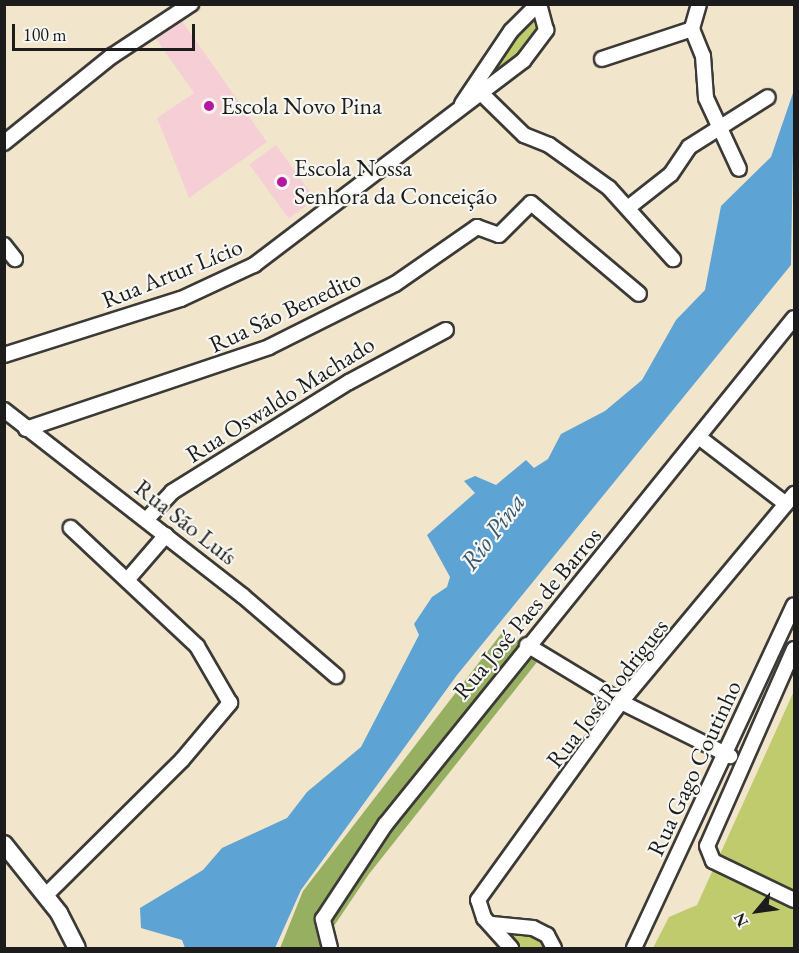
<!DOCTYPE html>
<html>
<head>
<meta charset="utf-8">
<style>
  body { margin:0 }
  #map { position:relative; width:799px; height:953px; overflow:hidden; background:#f1e5cc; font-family:"EB Garamond",serif }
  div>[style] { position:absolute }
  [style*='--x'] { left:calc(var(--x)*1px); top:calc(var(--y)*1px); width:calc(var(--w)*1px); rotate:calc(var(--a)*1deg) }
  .built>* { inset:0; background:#f6cfd6; transform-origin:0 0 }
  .green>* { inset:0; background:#bfcb6d }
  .forest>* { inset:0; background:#97af60 }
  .water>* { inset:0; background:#5da3d3 }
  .roads { filter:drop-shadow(2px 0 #3c3a36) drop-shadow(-2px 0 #3c3a36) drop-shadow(0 2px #3c3a36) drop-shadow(0 -2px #3c3a36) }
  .minor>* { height:14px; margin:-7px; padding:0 7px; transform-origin:7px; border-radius:7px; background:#fff }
  .tertiary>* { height:16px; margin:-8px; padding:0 8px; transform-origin:8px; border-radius:8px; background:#fff }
  .dots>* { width:16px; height:16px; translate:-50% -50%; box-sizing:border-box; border:3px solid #f6f6f2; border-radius:50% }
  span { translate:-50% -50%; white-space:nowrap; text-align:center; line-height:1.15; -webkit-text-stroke:4.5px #f6f6f2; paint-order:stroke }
  .poi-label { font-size:24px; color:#1c1c1c }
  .left { translate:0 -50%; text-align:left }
  .street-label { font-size:24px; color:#1c1c1c }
  .water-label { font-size:26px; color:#39596e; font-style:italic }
  .frame { position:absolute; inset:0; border:6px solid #1c1c1c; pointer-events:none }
  .north { position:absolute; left:727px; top:881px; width:60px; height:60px; -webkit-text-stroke:4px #f6f6f2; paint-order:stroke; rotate:241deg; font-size:16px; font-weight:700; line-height:24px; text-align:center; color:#1c1c1c }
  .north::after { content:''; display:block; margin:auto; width:21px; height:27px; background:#1c1c1c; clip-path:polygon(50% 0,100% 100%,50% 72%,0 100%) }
  .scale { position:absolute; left:12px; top:24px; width:183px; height:27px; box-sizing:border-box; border:3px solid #1c1c1c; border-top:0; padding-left:8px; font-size:18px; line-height:21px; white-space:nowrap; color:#1c1c1c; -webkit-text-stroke:4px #f6f6f2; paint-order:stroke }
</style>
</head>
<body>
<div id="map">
  <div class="built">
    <div style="clip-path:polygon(182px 21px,267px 142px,189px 198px,157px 118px,194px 93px,156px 39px)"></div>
    <div style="left:276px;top:145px;width:67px;height:33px;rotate:54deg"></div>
  </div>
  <div class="green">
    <div style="clip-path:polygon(533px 18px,537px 35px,481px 88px,506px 45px)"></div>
    <div style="clip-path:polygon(794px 691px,794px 948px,653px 948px,669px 917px,697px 905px)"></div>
    <div style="clip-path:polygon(498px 925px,543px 935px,553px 948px,518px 948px)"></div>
  </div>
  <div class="forest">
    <div style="clip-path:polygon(504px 630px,541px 657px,369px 874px,319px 948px,280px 948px,303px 891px)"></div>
  </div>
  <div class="water">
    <div style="clip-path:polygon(794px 90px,791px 265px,457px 675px,301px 890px,275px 948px,185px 948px,182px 940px,141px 928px,140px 908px,203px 870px,222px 848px,287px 818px,307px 792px,361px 747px,419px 635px,414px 624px,432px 597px,447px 587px,450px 577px,427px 535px,475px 493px,464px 481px,475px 476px,496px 485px,526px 460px,534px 468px,548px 459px,561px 434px,605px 411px,642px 380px,676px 320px,705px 290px,721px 206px,771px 157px)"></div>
  </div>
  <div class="roads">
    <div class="minor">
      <div style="--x:699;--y:4;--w:26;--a:106"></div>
      <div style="--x:692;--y:29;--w:29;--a:68"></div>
      <div style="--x:703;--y:56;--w:42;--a:85.9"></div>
      <div style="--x:706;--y:98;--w:78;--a:65.1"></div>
      <div style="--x:602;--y:59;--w:95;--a:-18.4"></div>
      <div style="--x:482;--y:94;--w:59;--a:44.3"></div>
      <div style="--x:524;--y:135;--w:27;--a:22"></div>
      <div style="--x:549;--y:145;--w:74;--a:35.6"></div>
      <div style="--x:609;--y:188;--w:96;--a:48"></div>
      <div style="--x:462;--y:104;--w:88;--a:-56.1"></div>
      <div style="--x:511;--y:31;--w:38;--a:-45"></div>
      <div style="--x:4;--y:143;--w:139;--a:-38.9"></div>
      <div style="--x:112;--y:56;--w:95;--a:-33.4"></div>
      <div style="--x:629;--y:207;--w:53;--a:-38.2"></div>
      <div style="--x:671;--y:174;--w:32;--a:-56"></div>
      <div style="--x:689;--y:147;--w:93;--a:-32.3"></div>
      <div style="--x:4;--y:245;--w:18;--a:52"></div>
      <div style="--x:4;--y:355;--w:186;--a:-17.6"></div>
      <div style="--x:181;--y:299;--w:81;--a:-25"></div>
      <div style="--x:254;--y:265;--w:338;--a:-37.2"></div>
      <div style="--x:523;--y:61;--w:39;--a:-53"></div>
      <div style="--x:546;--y:30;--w:27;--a:-105"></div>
      <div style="--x:4;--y:410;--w:303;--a:37.9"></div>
      <div style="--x:243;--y:596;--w:123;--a:40.7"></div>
      <div style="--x:26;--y:429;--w:256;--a:-18.6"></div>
      <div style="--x:269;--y:347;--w:141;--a:-26.6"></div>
      <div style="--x:395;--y:284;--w:100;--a:-34.8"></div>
      <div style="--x:477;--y:227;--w:23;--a:20"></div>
      <div style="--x:499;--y:235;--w:45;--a:-45"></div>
      <div style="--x:531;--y:203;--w:141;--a:40.1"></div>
      <div style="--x:700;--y:438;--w:108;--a:37.5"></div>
      <div style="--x:147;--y:519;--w:37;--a:-47"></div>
      <div style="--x:172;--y:492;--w:208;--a:-31.9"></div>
      <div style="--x:349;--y:382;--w:110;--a:-28.2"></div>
      <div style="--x:128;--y:579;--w:58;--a:-49.2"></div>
      <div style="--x:527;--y:645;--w:110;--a:31.2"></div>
      <div style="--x:621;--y:702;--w:122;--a:26.4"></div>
      <div style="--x:794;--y:649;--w:215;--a:113.8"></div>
      <div style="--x:707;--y:846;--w:16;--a:68"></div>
      <div style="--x:713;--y:861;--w:90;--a:25.7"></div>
      <div style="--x:46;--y:895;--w:192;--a:-44.8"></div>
      <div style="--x:182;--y:760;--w:75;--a:-49.9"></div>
      <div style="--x:230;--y:703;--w:66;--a:-120.1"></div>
      <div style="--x:197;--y:646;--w:173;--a:-136.9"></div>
      <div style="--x:492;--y:924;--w:41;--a:5.6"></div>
      <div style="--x:533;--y:928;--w:16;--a:27"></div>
      <div style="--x:547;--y:935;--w:15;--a:62"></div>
      <div style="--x:330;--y:948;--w:30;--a:-104"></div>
      <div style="--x:323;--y:919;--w:113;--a:-56.6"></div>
      <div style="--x:385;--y:825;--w:651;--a:-51.11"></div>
      <div style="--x:511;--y:948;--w:40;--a:-132"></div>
      <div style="--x:484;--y:918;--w:19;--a:-108"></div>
      <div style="--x:478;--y:900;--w:244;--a:-54.2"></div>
      <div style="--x:621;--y:702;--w:271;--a:-50.2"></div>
      <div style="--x:634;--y:948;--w:378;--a:-65"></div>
    </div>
    <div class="tertiary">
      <div style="--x:4;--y:844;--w:88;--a:51.4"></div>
      <div style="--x:59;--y:913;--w:39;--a:63"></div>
    </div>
  </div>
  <div class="dots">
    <div style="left:209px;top:106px;background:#b5179e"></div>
    <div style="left:282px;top:182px;background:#b5179e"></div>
  </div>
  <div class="poi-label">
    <span class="left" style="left:221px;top:106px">Escola Novo Pina</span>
    <span class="left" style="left:294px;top:182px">Escola Nossa<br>Senhora da Conceição</span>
  </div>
  <div class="street-label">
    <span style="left:172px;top:273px;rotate:-22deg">Rua Artur Lício</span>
    <span style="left:285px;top:311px;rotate:-25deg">Rua São Benedito</span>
    <span style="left:280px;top:399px;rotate:-32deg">Rua Oswaldo Machado</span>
    <span style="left:186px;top:522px;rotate:38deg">Rua São Luís</span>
    <span style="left:527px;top:613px;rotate:-50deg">Rua José Paes de Barros</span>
    <span style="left:607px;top:693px;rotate:-52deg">Rua José Rodrigues</span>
    <span style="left:694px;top:768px;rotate:-65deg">Rua Gago Coutinho</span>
  </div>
  <div class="water-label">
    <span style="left:493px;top:532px;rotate:-53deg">Rio Pina</span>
  </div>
  <div class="frame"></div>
  <div class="north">N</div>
  <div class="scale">100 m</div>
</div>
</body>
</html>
